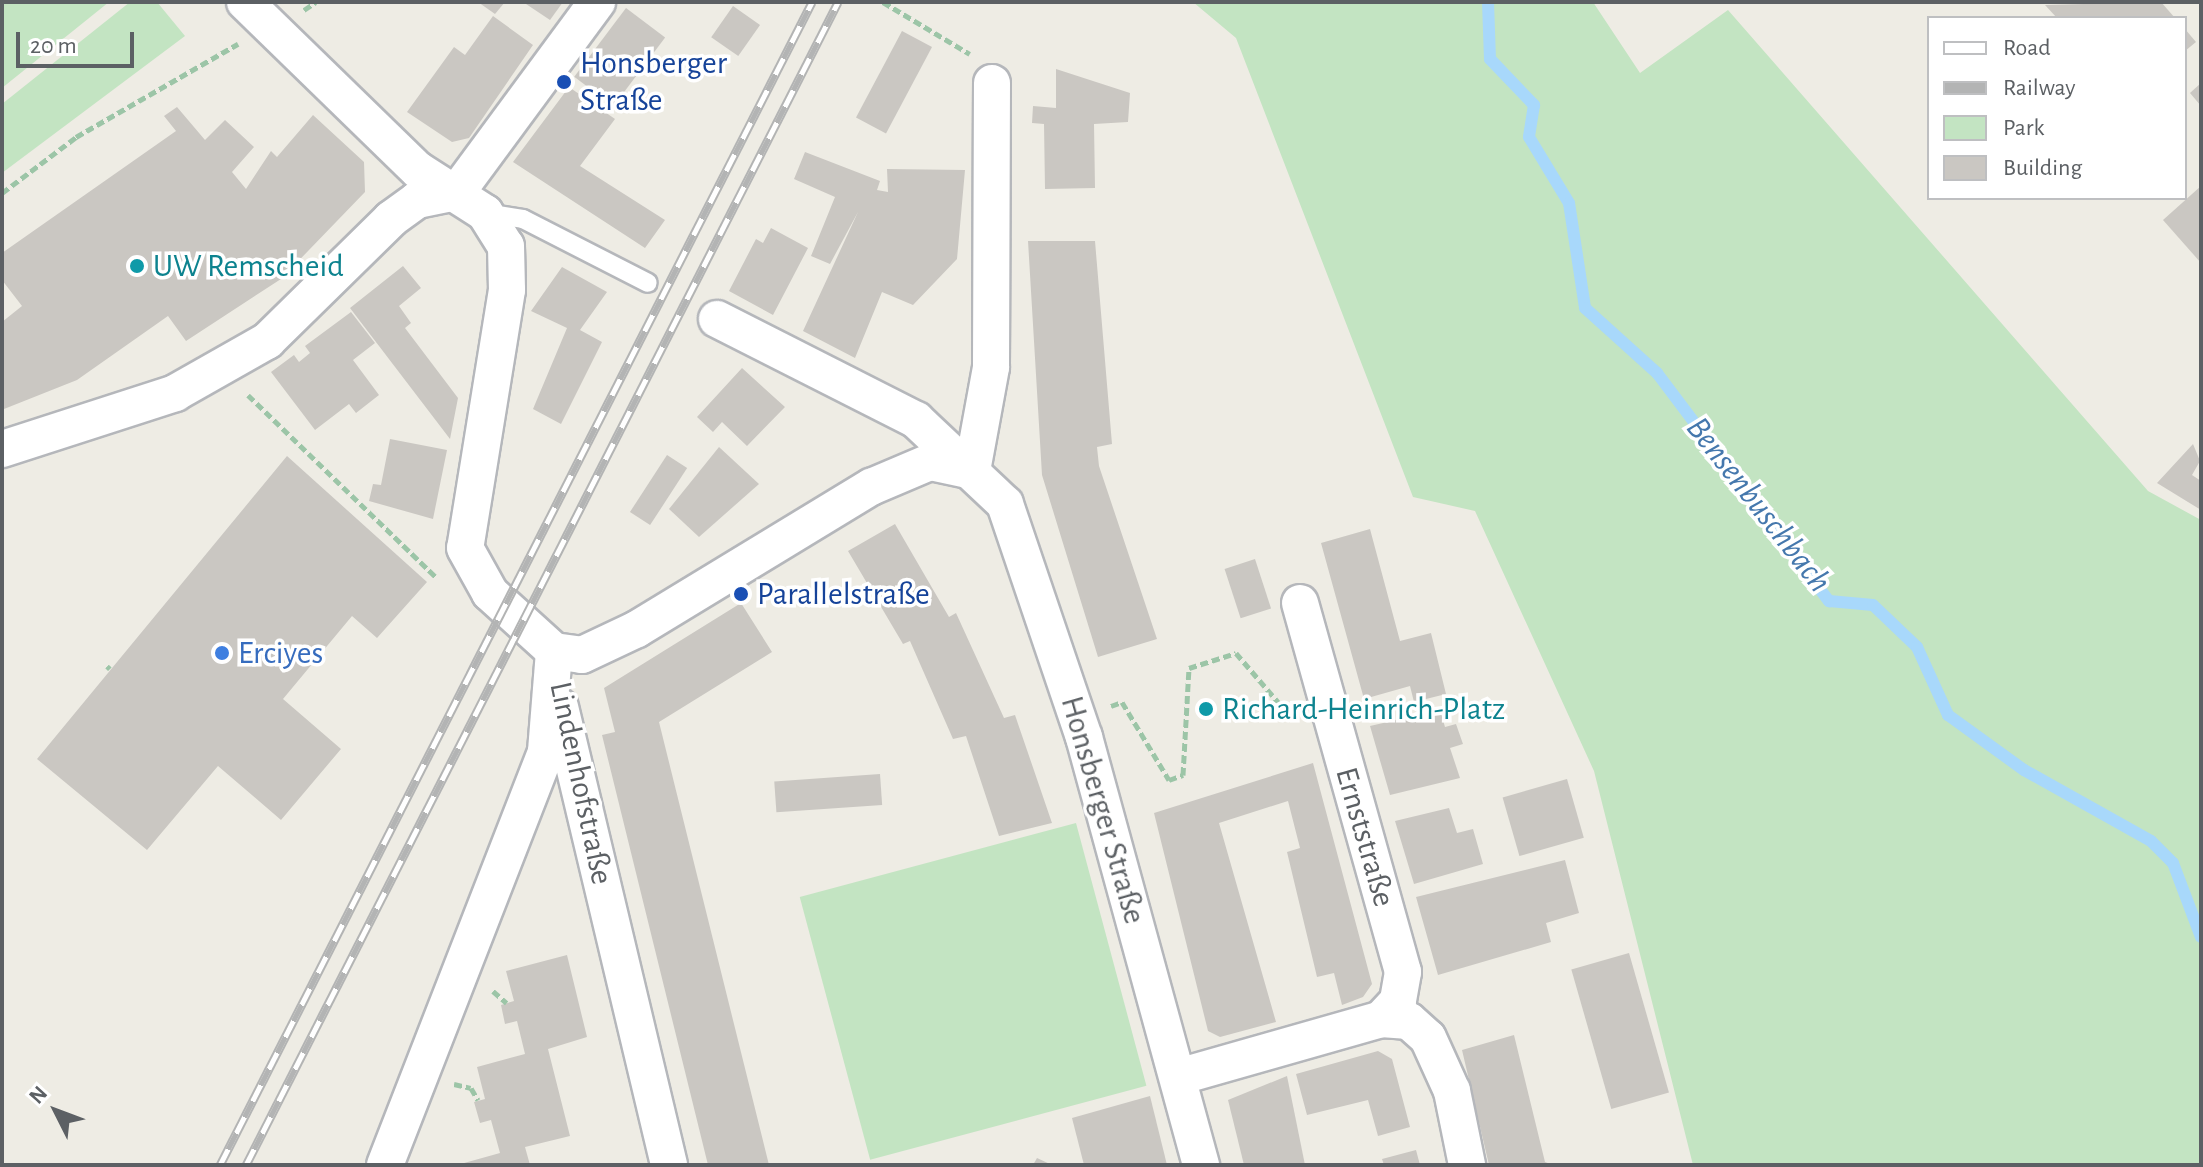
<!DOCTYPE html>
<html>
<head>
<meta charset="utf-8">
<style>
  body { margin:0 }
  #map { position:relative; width:2203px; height:1167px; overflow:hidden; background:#eeece4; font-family:"Alegreya Sans",sans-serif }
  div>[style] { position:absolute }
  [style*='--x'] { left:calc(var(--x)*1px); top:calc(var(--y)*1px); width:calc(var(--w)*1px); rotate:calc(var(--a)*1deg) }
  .green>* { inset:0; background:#c3e4c2; transform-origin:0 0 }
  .stream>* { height:12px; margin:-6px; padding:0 6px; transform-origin:6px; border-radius:6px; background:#a8d8fb }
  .building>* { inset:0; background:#cac7c2; transform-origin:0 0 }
  .path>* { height:5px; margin-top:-2.5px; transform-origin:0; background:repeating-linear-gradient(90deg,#9cc5a7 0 8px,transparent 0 12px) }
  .roads { filter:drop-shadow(2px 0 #b5b7bb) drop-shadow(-2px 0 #b5b7bb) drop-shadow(0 2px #b5b7bb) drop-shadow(0 -2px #b5b7bb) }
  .service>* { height:18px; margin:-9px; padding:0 9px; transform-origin:9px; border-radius:9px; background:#fff }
  .minor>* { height:36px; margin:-18px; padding:0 18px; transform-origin:18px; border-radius:18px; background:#fff }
  .rail>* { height:9px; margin-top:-4.5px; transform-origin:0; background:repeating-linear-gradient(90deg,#fff 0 18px,#b3b4b4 0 36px); box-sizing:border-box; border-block:2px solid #b3b4b4 }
  .dots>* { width:22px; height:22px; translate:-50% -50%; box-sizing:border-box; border:4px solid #fff; border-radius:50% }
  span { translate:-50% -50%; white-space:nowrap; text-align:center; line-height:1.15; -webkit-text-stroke:7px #fff; paint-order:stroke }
  .transit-label { font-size:32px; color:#164399 }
  .left { translate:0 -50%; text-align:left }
  .culture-label { font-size:32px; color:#0d838f }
  .shop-label { font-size:32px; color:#366cbe }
  .street-label { font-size:32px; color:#5c6064 }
  .water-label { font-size:34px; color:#4578ad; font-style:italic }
  .frame { position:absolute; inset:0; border:4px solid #5c6064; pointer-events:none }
  .legend { position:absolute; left:1927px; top:16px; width:260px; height:184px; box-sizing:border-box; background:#fff; border:2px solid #bebfc1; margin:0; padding:10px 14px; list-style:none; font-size:24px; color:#5c6064 }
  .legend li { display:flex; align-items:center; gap:16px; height:40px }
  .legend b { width:40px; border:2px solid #bebfc1 }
  .north { position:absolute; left:16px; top:1071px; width:80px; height:80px; -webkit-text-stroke:6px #fff; paint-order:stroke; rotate:312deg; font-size:22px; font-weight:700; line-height:32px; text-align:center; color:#5c6064 }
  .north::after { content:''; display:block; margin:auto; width:28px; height:36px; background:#5c6064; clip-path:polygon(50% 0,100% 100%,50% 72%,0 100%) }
  .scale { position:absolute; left:16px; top:32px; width:118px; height:36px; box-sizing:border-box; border:4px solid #5c6064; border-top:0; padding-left:10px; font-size:24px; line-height:28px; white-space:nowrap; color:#5c6064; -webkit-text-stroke:6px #fff; paint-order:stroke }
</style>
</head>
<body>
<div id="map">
  <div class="green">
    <div style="clip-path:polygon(2px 2px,109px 2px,2px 88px)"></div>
    <div style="clip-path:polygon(130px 2px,157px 2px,185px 36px,2px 173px,2px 104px)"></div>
    <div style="clip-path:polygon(1193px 2px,1593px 2px,1640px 73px,1728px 10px,2148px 491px,2201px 520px,2201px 1165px,1693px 1165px,1594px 771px,1475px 511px,1413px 497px,1236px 38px)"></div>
    <div style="left:1076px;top:823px;width:272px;height:286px;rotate:75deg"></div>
  </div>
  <div class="stream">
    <div style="--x:1488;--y:2;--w:57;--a:88"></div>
    <div style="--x:1490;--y:59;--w:64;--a:46.3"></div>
    <div style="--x:1534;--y:105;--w:32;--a:99"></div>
    <div style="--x:1529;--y:137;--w:77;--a:58.8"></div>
    <div style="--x:1569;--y:203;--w:106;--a:81.3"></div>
    <div style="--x:1585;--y:308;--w:97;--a:42.1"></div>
    <div style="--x:1657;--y:373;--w:286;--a:53"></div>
    <div style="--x:1829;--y:601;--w:44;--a:5.2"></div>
    <div style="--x:1873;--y:605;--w:61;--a:43.7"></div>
    <div style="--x:1917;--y:647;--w:75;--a:65.5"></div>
    <div style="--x:1948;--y:715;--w:94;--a:35.9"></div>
    <div style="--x:2024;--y:770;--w:145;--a:29.2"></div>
    <div style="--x:2151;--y:841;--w:31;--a:45"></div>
    <div style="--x:2173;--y:863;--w:79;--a:69.3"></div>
  </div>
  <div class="building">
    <div style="clip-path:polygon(478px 2px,505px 2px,495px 14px)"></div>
    <div style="clip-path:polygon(523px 2px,563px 2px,550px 20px)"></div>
    <div style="clip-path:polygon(2161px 2px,2175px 18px,2057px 18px,2045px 5px)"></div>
    <div style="left:733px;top:6px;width:33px;height:38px;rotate:35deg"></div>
    <div style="left:626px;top:8px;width:49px;height:86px;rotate:37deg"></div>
    <div style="clip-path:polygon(493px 16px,533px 45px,469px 138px,452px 142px,407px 112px,454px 47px,465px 55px)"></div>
    <div style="clip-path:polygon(2185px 29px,2196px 42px,2185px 51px)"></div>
    <div style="left:902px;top:31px;width:34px;height:98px;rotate:28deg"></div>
    <div style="clip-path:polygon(1056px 69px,1130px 93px,1128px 122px,1094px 124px,1095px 188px,1045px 189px,1044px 124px,1032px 123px,1033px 106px,1056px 108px)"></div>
    <div style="clip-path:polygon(2201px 83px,2201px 106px,2190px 93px)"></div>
    <div style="clip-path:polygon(569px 87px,615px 119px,580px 166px,665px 220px,645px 248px,513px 162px)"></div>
    <div style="clip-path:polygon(177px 107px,205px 140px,225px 120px,254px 147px,232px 172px,246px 189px,271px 151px,277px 157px,313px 115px,364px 162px,365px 192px,281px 279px,186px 341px,168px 316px,77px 380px,4px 409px,2px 322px,22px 306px,2px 280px,2px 253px,176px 131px,164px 116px)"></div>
    <div style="clip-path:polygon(805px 152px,880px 181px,877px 190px,888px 192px,887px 169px,965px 170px,957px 259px,913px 305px,882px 292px,855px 358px,803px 331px,858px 212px,830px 264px,811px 256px,835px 197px,794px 179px)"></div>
    <div style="clip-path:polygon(2201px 186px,2201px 263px,2163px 220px)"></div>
    <div style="clip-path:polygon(771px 228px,808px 248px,773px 315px,729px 291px,756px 239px,763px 243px)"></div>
    <div style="clip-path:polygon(1028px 241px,1095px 241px,1112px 444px,1097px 447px,1099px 466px,1157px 639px,1098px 657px,1042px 475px)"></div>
    <div style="clip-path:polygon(403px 266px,421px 288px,399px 306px,411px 323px,405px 328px,458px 398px,450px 439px,350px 308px)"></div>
    <div style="clip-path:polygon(562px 267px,607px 292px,580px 330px,602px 342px,561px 424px,533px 409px,567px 328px,531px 311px)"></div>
    <div style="clip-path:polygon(351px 312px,375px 343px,353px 360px,379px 395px,356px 413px,349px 404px,315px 430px,271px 372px,294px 355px,299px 362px,310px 353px,305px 346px)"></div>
    <div style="clip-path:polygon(742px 368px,785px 407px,747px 446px,722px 422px,713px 432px,697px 417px)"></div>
    <div style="clip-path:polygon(390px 439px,447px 450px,433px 519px,369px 501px,373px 484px,381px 485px)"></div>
    <div style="clip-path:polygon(2193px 444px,2200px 461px,2192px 475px,2201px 481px,2201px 510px,2157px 483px)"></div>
    <div style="clip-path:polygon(719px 447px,759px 484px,699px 537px,669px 509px)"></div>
    <div style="left:667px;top:455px;width:24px;height:68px;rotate:33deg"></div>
    <div style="clip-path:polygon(287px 456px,427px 582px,377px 638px,352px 616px,283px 699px,341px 749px,281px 820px,218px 766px,147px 850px,37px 759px)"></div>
    <div style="clip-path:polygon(895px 524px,949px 617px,956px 613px,1004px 718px,1015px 715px,1052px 823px,999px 836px,966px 736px,953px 739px,910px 641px,903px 644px,848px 551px)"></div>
    <div style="clip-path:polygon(1370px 529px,1400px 641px,1431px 633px,1446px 694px,1414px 702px,1410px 686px,1364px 699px,1321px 543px)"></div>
    <div style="left:1255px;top:559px;width:52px;height:32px;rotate:72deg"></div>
    <div style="clip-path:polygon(741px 603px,772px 652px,659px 722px,769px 1165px,708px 1165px,602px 735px,615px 732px,604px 688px)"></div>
    <div style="clip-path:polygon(1440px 710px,1445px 727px,1456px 724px,1463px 744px,1450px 748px,1460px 778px,1390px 795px,1370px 726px)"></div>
    <div style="clip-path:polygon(1313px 763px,1372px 984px,1363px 997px,1342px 1005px,1334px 973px,1317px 977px,1287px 852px,1300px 848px,1288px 801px,1219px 823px,1276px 1022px,1220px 1037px,1208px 1031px,1154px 813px)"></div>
    <div style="left:880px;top:774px;width:31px;height:106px;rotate:86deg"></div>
    <div style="left:1567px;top:779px;width:61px;height:67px;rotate:74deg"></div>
    <div style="clip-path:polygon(1449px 808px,1457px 833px,1473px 829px,1483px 864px,1414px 884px,1395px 821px)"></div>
    <div style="clip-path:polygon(1565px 860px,1579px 913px,1546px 923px,1551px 942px,1438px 975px,1416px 897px)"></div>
    <div style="left:1629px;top:953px;width:145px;height:60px;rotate:74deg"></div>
    <div style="clip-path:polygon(567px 955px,587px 1037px,548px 1049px,570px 1136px,525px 1147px,530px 1165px,457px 1165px,500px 1153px,491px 1120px,480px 1123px,474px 1102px,485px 1099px,477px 1067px,525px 1054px,517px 1021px,505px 1024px,501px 1005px,514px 1001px,506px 971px)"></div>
    <div style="clip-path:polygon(1514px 1035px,1545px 1162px,1553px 1165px,1489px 1165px,1462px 1050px)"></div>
    <div style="clip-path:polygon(1378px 1051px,1392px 1059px,1410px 1127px,1378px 1136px,1368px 1100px,1307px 1115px,1296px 1074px)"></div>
    <div style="clip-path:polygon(1287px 1076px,1305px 1165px,1244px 1165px,1228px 1100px)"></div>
    <div style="clip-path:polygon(1150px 1096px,1167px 1165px,1084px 1165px,1072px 1118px)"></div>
    <div style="clip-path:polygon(1416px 1150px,1420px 1165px,1384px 1165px,1382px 1159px)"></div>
    <div style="clip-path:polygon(1037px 1158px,1052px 1165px,1033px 1165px)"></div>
  </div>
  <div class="path">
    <div style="--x:883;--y:2;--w:101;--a:30.9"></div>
    <div style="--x:304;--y:10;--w:14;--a:-34"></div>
    <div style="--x:2;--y:193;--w:93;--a:-37.1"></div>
    <div style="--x:76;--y:137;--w:187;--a:-29.9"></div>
    <div style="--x:248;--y:395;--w:262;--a:44.1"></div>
    <div style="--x:107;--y:666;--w:4;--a:45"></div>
    <div style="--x:1111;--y:706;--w:12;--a:-20"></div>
    <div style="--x:1122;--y:702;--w:91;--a:58.9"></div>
    <div style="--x:1169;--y:780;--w:15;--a:-20"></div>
    <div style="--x:1183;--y:775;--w:107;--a:-86.8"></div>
    <div style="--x:1189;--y:668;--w:49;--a:-17.7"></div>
    <div style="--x:1236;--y:653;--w:84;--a:49.3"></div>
    <div style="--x:493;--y:991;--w:18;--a:41"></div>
    <div style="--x:454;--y:1084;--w:17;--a:13"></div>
    <div style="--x:471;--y:1088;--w:14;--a:60"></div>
  </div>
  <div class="roads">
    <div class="service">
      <div style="--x:485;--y:213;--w:38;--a:9"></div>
      <div style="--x:523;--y:219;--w:140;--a:27.1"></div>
    </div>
    <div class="minor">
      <div style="--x:245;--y:2;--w:241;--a:44.2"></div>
      <div style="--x:418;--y:170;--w:80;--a:32.7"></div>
      <div style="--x:485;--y:213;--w:39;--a:58"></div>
      <div style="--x:506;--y:246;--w:44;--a:88.7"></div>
      <div style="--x:507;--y:290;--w:261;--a:99.2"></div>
      <div style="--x:465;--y:548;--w:51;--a:60.9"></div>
      <div style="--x:490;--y:593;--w:86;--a:42.2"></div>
      <div style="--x:554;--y:651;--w:28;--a:8"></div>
      <div style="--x:582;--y:655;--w:61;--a:-25.3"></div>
      <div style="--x:637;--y:629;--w:274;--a:-31.3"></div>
      <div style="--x:871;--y:487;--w:64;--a:-23"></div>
      <div style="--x:930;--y:462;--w:43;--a:12.1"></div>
      <div style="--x:717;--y:319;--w:223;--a:26.9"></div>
      <div style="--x:916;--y:420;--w:122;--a:43.3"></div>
      <div style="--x:1005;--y:504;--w:246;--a:71.3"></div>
      <div style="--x:1084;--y:737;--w:444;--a:74.7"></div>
      <div style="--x:2;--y:449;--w:182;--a:-17.9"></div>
      <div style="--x:175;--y:393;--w:106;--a:-29.5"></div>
      <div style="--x:267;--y:341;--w:174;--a:-44.5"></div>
      <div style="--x:391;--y:219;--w:32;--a:-36"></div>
      <div style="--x:417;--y:200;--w:41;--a:-11.3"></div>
      <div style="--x:457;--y:192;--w:236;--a:-53.6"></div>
      <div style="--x:972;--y:471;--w:106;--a:-79.6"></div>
      <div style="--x:991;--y:367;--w:284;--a:-89.8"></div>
      <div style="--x:1300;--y:603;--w:383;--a:74.4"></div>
      <div style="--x:1403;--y:972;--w:29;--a:100"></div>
      <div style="--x:1398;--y:1001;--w:25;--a:133"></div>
      <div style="--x:560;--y:707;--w:471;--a:76.6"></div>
      <div style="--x:1178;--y:1077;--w:211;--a:-15.9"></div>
      <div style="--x:1381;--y:1019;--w:28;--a:4"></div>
      <div style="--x:1409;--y:1021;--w:25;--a:42"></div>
      <div style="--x:1428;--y:1038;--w:58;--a:65.6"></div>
      <div style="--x:1452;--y:1091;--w:76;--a:78.5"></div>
      <div style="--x:385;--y:1165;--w:444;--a:-68.7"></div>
      <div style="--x:546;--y:751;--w:100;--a:-85.4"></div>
    </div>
  </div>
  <div class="rail">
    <div style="--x:220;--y:1165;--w:1305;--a:-63.02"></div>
    <div style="--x:246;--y:1165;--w:1305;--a:-63.02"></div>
  </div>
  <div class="dots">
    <div style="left:564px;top:82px;background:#1a4fb4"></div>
    <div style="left:137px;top:266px;background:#0f9aa8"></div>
    <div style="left:741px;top:594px;background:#1a4fb4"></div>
    <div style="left:222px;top:653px;background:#3f7fe0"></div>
    <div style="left:1206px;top:709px;background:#0f9aa8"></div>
  </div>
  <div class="transit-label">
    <span class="left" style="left:580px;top:82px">Honsberger<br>Straße</span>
    <span class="left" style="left:757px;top:594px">Parallelstraße</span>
  </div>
  <div class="culture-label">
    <span class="left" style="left:153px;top:266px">UW Remscheid</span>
    <span class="left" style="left:1222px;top:709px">Richard-Heinrich-Platz</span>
  </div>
  <div class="shop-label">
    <span class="left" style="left:238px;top:653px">Erciyes</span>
  </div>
  <div class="street-label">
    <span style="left:581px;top:783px;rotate:78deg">Lindenhofstraße</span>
    <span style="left:1103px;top:810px;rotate:74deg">Honsberger Straße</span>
    <span style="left:1365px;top:837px;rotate:74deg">Ernststraße</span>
  </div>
  <div class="water-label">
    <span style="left:1758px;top:505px;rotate:52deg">Bensenbuschbach</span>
  </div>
  <div class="frame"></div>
  <ul class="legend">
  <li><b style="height:10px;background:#fff"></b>Road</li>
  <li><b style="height:10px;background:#b3b4b4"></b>Railway</li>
  <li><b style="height:22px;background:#c3e4c2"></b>Park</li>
  <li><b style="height:22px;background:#cac7c2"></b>Building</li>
  </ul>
  <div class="north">N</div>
  <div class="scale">20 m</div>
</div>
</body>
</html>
